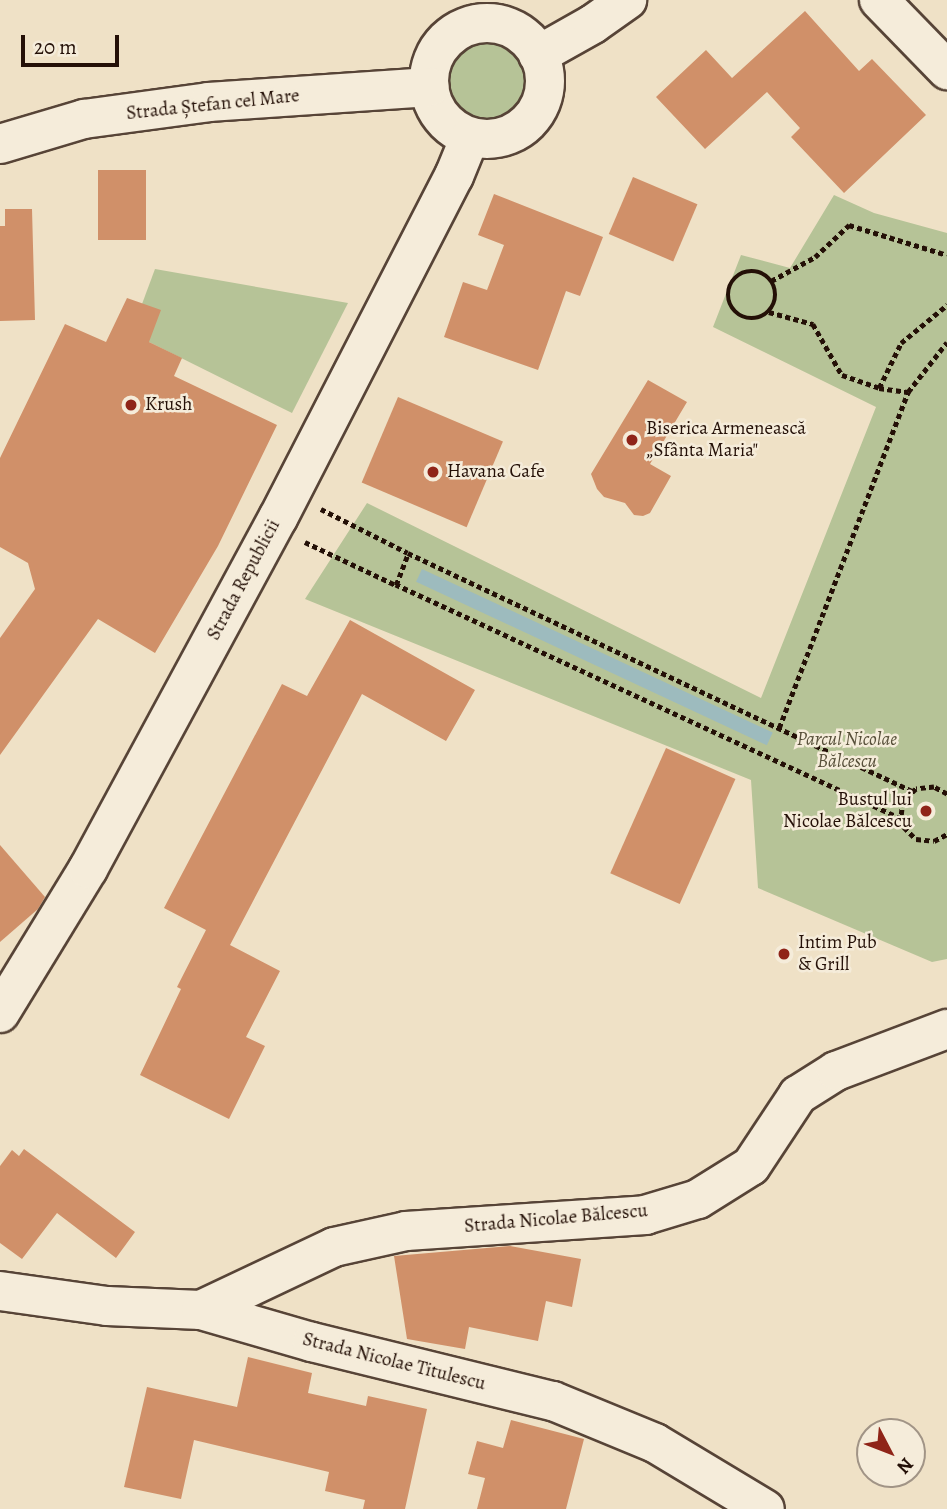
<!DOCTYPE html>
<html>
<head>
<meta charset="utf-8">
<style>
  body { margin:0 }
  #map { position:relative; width:947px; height:1509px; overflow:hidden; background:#efe1c6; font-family:Alegreya,serif }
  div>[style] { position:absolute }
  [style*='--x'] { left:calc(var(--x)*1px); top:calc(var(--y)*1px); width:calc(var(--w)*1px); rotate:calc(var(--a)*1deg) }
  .green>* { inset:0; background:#b6c397 }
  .round { border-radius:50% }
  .water>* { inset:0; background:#9dbbbe; transform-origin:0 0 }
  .building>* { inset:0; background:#d09069; transform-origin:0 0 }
  .path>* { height:4.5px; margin-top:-2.25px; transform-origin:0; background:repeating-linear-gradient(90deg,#241007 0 5px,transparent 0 8.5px) }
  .path>.ring { margin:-2.25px; padding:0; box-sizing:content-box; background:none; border:4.5px solid #241007; border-radius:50% }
  .roads { filter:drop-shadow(2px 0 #574437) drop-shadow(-2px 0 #574437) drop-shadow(0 2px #574437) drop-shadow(0 -2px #574437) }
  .street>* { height:38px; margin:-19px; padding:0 19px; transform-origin:19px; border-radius:19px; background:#f5ecda }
  .secondary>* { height:38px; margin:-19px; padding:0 19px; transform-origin:19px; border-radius:19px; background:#f5ecda }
  .secondary>.ring { margin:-19px; padding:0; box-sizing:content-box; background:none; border:38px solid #f5ecda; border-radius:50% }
  .dots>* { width:19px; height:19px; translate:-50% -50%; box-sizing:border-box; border:4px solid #f5ecda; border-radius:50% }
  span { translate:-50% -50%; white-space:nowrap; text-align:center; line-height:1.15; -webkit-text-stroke:5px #f5ecda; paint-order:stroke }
  .street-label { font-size:19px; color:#241007 }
  .poi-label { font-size:19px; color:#241007 }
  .left { translate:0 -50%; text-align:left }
  .right { translate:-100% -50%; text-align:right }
  .park-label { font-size:19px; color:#574f39; font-style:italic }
  .north { position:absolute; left:856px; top:1418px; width:70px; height:70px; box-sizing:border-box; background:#f5ecda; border:2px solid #a19486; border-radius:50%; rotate:132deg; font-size:19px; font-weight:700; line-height:28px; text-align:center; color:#241007 }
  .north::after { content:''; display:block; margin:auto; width:24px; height:32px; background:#8f2418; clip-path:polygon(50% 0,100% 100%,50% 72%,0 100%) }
  .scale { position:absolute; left:21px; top:35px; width:98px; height:32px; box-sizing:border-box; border:4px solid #241007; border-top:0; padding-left:9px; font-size:21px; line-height:24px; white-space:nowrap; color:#241007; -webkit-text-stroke:5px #f5ecda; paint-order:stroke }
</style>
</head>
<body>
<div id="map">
  <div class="green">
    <div class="round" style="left:429px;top:23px;width:116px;height:116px"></div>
    <div style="clip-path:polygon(834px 195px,874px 213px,947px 233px,947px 959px,932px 962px,758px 888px,751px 780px,305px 599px,367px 503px,761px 698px,876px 407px,713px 327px,741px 255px,790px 268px)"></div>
    <div style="clip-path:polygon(155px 269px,348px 303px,292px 413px,149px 342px,142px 304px)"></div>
  </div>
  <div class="water">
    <div style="left:422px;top:569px;width:387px;height:14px;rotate:25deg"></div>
  </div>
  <div class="building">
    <div style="clip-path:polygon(805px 11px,859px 71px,872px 59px,926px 115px,844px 193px,791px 137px,800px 128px,767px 92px,705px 149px,656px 97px,706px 50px,732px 78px)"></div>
    <div style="left:146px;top:170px;width:70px;height:48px;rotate:90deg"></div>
    <div style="left:633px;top:177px;width:70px;height:62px;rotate:23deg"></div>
    <div style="clip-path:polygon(494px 194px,603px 237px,580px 296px,566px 291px,538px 370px,444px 337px,463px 282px,487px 290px,504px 245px,478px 235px)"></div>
    <div style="clip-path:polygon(5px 209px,32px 209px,35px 320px,0 321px,0 226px,5px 226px)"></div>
    <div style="clip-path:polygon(127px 298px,161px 310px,149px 342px,182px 358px,174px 376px,277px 425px,218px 546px,155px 653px,98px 619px,0 755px,0 638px,35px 589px,28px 563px,0 547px,0 458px,65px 324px,106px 342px)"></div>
    <div style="clip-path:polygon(648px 380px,687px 402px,650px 464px,671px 476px,650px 513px,643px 516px,634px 515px,625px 503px,604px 497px,597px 489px,591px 474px)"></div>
    <div style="left:398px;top:397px;width:114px;height:93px;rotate:23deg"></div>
    <div style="clip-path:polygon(350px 620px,475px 690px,446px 741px,362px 694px,230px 945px,280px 971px,246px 1037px,265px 1046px,229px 1119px,140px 1075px,181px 989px,177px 987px,206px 930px,164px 908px,282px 684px,307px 696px)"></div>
    <div style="left:666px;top:748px;width:76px;height:137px;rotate:24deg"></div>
    <div style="clip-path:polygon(0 845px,45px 897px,38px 909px,0 942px)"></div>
    <div style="clip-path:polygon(24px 1149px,135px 1232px,116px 1258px,57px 1213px,22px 1259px,0 1243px,0 1166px,12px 1150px,19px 1156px)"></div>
    <div style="clip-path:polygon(510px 1246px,581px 1259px,572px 1307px,546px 1301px,538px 1341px,469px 1327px,465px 1349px,407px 1339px,394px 1256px)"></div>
    <div style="clip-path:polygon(248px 1357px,312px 1373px,308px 1393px,366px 1406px,368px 1396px,427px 1409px,405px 1509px,363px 1509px,365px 1500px,325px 1491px,329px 1472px,194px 1440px,181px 1499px,124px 1487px,147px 1387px,237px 1407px)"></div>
    <div style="clip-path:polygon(511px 1420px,584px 1439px,566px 1509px,477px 1509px,485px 1478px,468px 1474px,477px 1441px,503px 1448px)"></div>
  </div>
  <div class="path">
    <div class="ring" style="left:728px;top:271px;width:43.5px;height:43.5px"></div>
    <div style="--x:771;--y:281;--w:50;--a:-28.6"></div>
    <div style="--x:815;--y:257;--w:47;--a:-43.3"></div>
    <div style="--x:849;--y:225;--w:102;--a:17"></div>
    <div style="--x:769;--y:312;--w:46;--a:15.3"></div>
    <div style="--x:813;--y:324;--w:59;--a:60.4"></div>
    <div style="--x:842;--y:375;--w:39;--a:19"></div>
    <div style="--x:879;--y:388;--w:50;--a:-63.9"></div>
    <div style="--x:901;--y:343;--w:60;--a:-39.6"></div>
    <div style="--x:879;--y:388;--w:29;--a:8"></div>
    <div style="--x:321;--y:509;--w:97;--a:26.8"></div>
    <div style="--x:305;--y:542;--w:101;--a:25.3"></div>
    <div style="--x:779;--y:728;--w:360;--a:-69"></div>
    <div style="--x:908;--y:392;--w:63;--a:-52"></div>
    <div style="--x:947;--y:794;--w:15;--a:-152"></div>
    <div style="--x:934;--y:787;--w:18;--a:174"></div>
    <div style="--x:916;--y:789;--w:18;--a:137"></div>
    <div style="--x:903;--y:801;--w:18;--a:96"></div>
    <div style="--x:901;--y:819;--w:9;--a:69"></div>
    <div style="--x:904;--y:827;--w:17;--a:45"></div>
    <div style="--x:916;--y:839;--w:18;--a:6"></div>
    <div style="--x:934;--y:841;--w:15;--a:-28"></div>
    <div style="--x:901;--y:819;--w:557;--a:-155.14"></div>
    <div style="--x:396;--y:585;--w:34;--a:-69"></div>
    <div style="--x:408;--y:553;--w:557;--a:25.28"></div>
  </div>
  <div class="roads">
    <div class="street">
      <div style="--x:879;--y:0;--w:98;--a:45.8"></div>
      <div style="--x:0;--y:1291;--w:108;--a:8"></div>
      <div style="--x:107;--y:1306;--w:94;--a:2.4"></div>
      <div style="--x:201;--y:1310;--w:116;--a:16.1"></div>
      <div style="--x:312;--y:1342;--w:248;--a:13.8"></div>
      <div style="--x:553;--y:1401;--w:110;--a:22.4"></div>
      <div style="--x:655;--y:1443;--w:128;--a:31"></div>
      <div style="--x:201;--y:1310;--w:147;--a:-25.3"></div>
      <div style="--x:334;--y:1247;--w:74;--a:-12.5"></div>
      <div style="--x:406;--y:1231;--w:240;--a:-3.8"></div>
      <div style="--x:645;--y:1215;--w:55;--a:-16.8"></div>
      <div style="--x:698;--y:1199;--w:62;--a:-31.9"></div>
      <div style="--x:751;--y:1166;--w:85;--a:-56.5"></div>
      <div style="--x:798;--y:1095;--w:45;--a:-32.3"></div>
      <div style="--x:836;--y:1071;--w:119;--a:-20.7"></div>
    </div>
    <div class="secondary">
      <div class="ring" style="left:429px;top:23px;width:78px;height:78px"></div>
      <div style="--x:538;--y:55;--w:63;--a:-29.4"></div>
      <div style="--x:593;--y:24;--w:42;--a:-35.2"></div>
      <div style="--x:0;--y:144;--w:88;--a:-16.6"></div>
      <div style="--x:84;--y:119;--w:126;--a:-7.7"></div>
      <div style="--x:209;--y:102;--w:221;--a:-3.9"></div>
      <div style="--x:0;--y:1013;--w:169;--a:-58.6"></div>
      <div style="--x:88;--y:869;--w:399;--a:-61.6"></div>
      <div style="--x:278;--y:518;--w:385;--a:-62.8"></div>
      <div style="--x:454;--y:176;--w:42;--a:-67.7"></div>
    </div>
  </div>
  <div class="dots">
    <div style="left:131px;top:405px;background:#8f2418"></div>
    <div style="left:632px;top:440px;background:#8f2418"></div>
    <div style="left:433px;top:472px;background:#8f2418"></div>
    <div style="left:926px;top:811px;background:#8f2418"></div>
    <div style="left:784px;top:954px;background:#8f2418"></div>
  </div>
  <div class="street-label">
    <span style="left:213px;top:105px;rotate:-6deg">Strada Ștefan cel Mare</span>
    <span style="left:244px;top:580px;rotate:-62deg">Strada Republicii</span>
    <span style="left:556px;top:1219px;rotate:-5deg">Strada Nicolae Bălcescu</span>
    <span style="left:394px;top:1362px;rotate:14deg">Strada Nicolae Titulescu</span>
  </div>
  <div class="poi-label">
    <span class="left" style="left:145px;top:405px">Krush</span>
    <span class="left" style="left:646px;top:440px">Biserica Armenească<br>„Sfânta Maria"</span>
    <span class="left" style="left:447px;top:472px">Havana Cafe</span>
    <span class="right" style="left:912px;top:811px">Bustul lui<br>Nicolae Bălcescu</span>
    <span class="left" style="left:798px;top:954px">Intim Pub<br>&amp; Grill</span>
  </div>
  <div class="park-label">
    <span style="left:847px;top:751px">Parcul Nicolae<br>Bălcescu</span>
  </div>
  <div class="north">N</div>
  <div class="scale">20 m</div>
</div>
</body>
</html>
